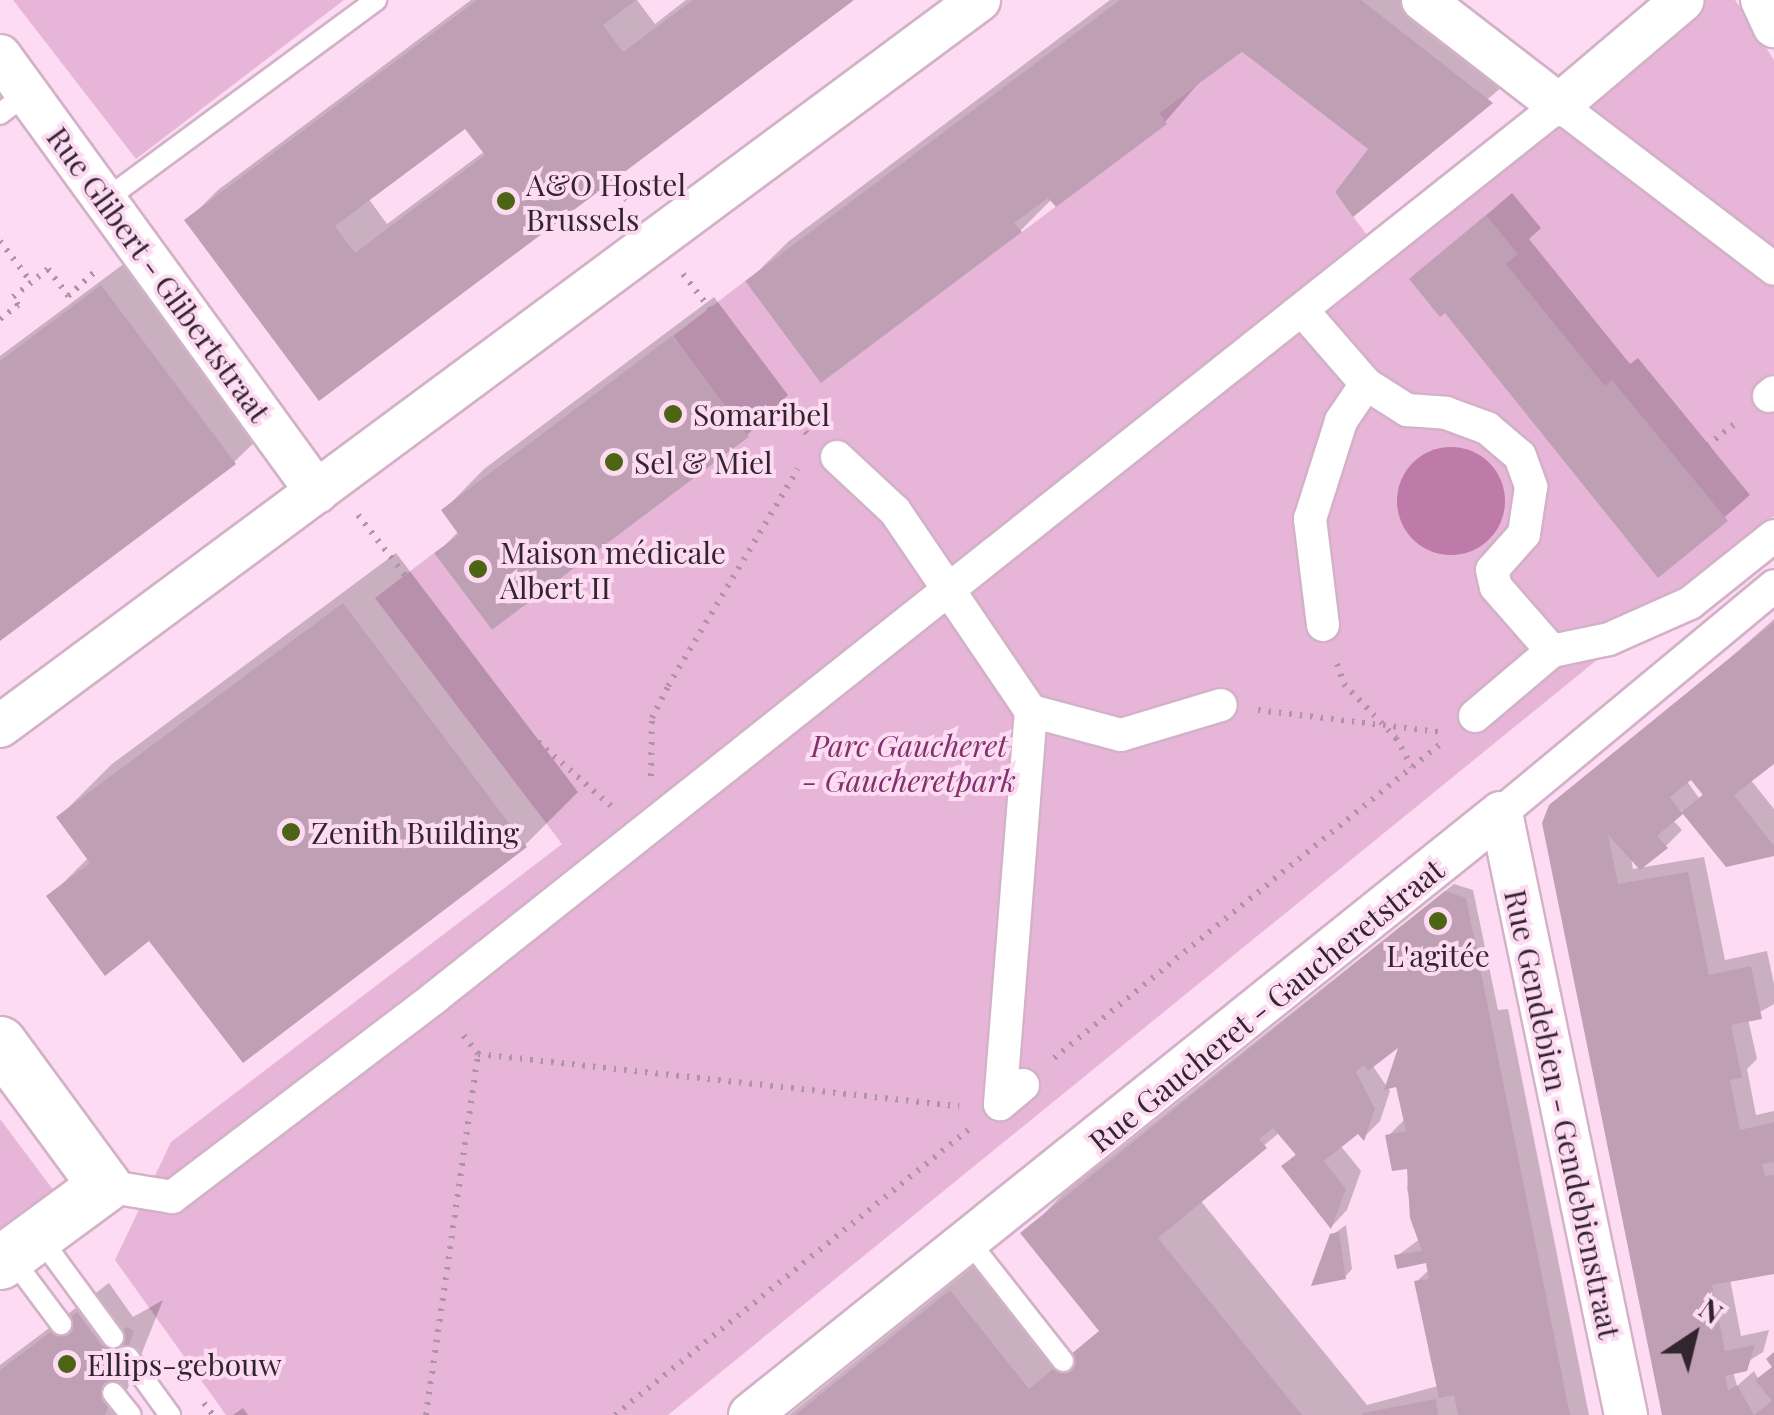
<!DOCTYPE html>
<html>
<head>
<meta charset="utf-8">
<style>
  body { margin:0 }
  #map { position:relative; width:1774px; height:1415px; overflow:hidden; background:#fddbf2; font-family:"Playfair Display",serif }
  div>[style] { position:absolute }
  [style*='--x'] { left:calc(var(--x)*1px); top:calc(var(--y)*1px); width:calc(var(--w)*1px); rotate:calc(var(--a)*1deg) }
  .green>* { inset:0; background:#e7b5d7 }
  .water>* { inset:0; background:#be7baa }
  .round { border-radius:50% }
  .shadow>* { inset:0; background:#0003 }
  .building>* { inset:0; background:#bf9fb4 }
  .path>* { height:6px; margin-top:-3px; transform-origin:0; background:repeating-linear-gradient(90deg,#ae94a6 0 2.5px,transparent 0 10.5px) }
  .roads { filter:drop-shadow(2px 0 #d3b2c8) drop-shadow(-2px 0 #d3b2c8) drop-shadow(0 2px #d3b2c8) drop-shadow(0 -2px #d3b2c8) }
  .service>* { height:20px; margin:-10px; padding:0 10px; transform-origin:10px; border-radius:10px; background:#fff }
  .pedestrian>* { height:32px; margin:-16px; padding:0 16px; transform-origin:16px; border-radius:16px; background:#fff }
  .minor>* { height:42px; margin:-21px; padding:0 21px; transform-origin:21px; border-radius:21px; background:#fff }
  .tertiary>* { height:52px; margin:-26px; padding:0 26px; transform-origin:26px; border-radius:26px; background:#fff }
  .dots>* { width:28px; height:28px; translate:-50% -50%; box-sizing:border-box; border:5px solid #fddbf2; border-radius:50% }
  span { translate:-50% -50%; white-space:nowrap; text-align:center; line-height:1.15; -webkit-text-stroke:8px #fddbf2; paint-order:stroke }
  .poi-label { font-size:30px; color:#32252e }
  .left { translate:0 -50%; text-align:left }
  .street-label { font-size:30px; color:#32252e }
  .park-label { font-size:30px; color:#81316d; font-style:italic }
  .north { position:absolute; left:1644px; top:1285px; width:100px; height:100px; -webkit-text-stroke:8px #fddbf2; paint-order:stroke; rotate:35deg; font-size:28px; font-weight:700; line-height:40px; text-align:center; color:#32252e }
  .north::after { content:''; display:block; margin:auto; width:35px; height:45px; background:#32252e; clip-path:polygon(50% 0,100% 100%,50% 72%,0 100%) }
</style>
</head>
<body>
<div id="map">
  <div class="green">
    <div style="clip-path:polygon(13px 0,344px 0,136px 159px)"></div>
    <div style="clip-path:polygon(1699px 0,1735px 0,1774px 60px,1774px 516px,668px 1415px,226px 1415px,115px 1260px,171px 1142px,562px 844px,375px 598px,434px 553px,492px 630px,748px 438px,673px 336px,745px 281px,822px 382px,1166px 124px,1159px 113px,1242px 52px,1368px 149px,1335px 192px,1381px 254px)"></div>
    <div style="clip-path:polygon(0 1119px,57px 1195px,0 1238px)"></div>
  </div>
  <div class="water">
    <div class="round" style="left:1397px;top:447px;width:108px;height:108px"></div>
  </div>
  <div class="shadow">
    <div style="clip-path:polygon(evenodd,471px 0,637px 0,655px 24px,686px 0,850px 0,320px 398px,187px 221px,218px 190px,471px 0,465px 125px,485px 151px,387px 224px,368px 198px,465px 125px)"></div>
    <div style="clip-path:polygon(1110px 0,1453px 0,1532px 61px,1354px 214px,1372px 148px,1242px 48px,1203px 78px,1165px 122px,1052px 199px,1020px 231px,748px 281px,789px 241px)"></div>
    <div style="clip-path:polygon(1512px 193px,1541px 228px,1529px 239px,1630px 364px,1638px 358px,1750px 495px,1659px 574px,1445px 310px,1412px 279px)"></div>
    <div style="clip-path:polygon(133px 257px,265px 432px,234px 462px,0 637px,0 356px)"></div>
    <div style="clip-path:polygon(714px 297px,788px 395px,747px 435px,437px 553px,459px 531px,444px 510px,484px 469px)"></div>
    <div style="clip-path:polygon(396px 553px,578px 792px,525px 845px,150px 938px,50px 896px,89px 857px,59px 817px,112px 764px)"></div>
    <div style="clip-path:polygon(evenodd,1774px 619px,1774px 762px,1750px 779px,1774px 809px,1774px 853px,1727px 864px,1683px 810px,1672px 819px,1682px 830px,1666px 846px,1631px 857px,1633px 869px,1704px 857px,1725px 960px,1767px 951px,1774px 984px,1774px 1004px,1748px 1019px,1757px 1059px,1747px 1069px,1756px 1115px,1774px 1111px,1774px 1272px,1730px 1279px,1741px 1336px,1769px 1330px,1763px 1352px,1733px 1371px,1737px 1386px,1754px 1371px,1759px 1380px,1774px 1365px,1774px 1354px,1774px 1415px,1665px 1415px,1545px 823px,1774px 619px,1691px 776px,1704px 793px,1699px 798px,1686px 780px,1691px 776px)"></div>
    <div style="clip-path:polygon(evenodd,1454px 884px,1473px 890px,1498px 1010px,1508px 1009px,1589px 1415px,789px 1415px,991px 1252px,1067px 1346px,1061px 1353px,1067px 1359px,1102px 1331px,1024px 1234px,1064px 1193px,1454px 884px,1403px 1041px,1406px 1118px,1388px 1136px,1409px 1166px,1407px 1189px,1421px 1238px,1397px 1256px,1428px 1260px,1430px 1269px,1416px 1282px,1438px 1386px,1367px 1405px,1200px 1200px,1280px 1132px,1297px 1153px,1284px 1166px,1332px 1226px,1347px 1210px,1361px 1171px,1340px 1145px,1359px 1130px,1364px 1137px,1380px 1121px,1390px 1091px,1372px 1065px,1403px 1041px)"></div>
    <div style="clip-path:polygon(1346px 1225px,1352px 1269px,1345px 1277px,1332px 1235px)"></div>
    <div style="clip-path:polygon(109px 1283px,133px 1317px,163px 1300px,117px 1415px,0 1415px,0 1365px)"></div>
    <div style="clip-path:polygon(243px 1408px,248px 1415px,233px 1415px)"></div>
  </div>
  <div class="building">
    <div style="clip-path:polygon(evenodd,477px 0,636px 0,603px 25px,623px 52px,693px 0,854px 0,319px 401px,184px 220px,477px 0,465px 129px,485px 155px,355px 253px,335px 226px,465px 129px)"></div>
    <div style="clip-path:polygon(1120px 0,1361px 0,1493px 103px,1353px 217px,1335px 192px,1368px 149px,1242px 52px,1159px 113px,1167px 124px,1056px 207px,1048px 198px,1014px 223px,1022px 232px,821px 383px,745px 281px)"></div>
    <div style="clip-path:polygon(1486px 215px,1518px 254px,1506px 264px,1605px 386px,1612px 380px,1728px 521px,1658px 578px,1445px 313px,1440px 317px,1409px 279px)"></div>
    <div style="clip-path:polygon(101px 285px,236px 464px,0 641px,0 361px)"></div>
    <div style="clip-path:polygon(672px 336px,749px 437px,492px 630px,434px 553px,459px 535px,441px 510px)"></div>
    <div style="clip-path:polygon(343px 603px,527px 847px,243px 1063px,149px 941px,105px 976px,46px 896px,90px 863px,56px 817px)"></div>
    <div style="clip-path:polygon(evenodd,1774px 622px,1774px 764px,1734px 795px,1774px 846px,1774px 856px,1726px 867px,1683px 814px,1657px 836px,1668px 848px,1640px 870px,1608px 835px,1618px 884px,1688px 872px,1709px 975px,1751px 966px,1762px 1019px,1731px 1025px,1742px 1078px,1730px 1080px,1740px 1130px,1774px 1122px,1774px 1162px,1762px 1164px,1765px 1176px,1774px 1175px,1774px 1274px,1712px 1285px,1725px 1351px,1755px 1345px,1747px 1371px,1725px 1376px,1728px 1391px,1737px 1385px,1754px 1415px,1772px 1401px,1755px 1380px,1772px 1367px,1766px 1359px,1774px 1352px,1774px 1415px,1662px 1415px,1542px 823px,1549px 805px,1774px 622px,1691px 780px,1703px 795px,1681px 812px,1670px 797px,1691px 780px)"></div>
    <div style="clip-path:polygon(1445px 891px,1466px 898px,1570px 1415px,1458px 1415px,1454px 1395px,1439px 1398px,1414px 1281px,1429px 1279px,1426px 1263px,1397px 1269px,1394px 1255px,1422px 1251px,1410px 1218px,1407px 1169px,1392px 1171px,1385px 1135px,1406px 1131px,1396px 1087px,1384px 1090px,1398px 1048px,1368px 1071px,1364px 1065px,1356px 1072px,1375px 1109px,1364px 1141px,1358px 1134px,1324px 1161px,1346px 1189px,1331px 1229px,1281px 1166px,1296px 1155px,1273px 1128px,1259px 1139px,1267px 1148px,1158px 1238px,1302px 1415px,795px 1415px,950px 1290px,1029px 1389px,1099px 1331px,1020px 1233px)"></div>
    <div style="clip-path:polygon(1339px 1232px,1346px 1279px,1311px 1286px,1330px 1234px)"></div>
    <div style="clip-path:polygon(77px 1312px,102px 1346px,127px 1327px,134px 1331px,105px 1415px,0 1415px,0 1370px)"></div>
    <div style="clip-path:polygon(1436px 1399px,1438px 1415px,1363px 1415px,1363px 1413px)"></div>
  </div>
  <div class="path">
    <div style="--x:613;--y:181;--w:29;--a:54"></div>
    <div style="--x:0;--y:241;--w:51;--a:52.9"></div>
    <div style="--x:683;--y:274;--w:202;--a:52.2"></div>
    <div style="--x:0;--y:319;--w:23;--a:-38"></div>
    <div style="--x:18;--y:305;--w:9;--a:-122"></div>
    <div style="--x:13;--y:297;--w:45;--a:-38.7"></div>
    <div style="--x:48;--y:269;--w:34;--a:53"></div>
    <div style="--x:68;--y:296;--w:40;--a:-42"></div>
    <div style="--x:1682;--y:465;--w:70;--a:-38"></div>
    <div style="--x:358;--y:515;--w:279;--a:52"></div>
    <div style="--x:530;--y:735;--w:108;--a:41.2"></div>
    <div style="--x:1337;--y:664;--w:21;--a:71"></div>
    <div style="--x:1344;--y:684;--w:75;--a:46.1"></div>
    <div style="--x:1396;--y:738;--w:33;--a:61"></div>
    <div style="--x:1258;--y:710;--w:182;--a:6.9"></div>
    <div style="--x:651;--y:776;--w:58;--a:-89"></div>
    <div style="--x:652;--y:718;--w:36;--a:-63"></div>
    <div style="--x:668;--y:686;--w:253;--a:-59.1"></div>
    <div style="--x:478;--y:1054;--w:484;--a:6.2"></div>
    <div style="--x:1054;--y:1058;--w:503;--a:-39.1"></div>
    <div style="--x:204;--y:1403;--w:15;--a:53"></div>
    <div style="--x:426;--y:1415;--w:365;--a:-81.8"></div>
    <div style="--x:478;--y:1054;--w:29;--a:-128"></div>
    <div style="--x:615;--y:1415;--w:454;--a:-38.9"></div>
  </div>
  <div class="roads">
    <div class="service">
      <div style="--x:0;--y:114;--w:34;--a:-38"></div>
      <div style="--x:105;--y:200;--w:337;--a:-36.4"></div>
      <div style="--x:38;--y:1235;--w:127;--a:53.7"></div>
      <div style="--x:971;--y:1244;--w:149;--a:51.8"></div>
      <div style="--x:11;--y:1257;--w:84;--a:53.3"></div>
      <div style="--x:128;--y:1357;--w:72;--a:54.1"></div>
      <div style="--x:113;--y:1393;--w:28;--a:51"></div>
    </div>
    <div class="pedestrian">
      <div style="--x:1302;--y:310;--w:98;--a:49.1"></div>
      <div style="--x:1366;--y:384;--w:49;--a:32.4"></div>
      <div style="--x:1407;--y:410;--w:39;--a:4"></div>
      <div style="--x:1446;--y:413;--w:44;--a:20.1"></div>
      <div style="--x:1487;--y:428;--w:43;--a:40.3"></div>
      <div style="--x:1520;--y:456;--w:33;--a:70"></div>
      <div style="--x:1531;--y:487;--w:48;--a:98.5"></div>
      <div style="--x:1524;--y:534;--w:48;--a:131.6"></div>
      <div style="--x:1492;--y:570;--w:17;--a:77"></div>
      <div style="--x:1496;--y:587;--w:85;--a:48.8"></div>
      <div style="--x:1769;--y:396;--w:6;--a:-39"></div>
      <div style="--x:837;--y:457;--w:79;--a:43"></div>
      <div style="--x:895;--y:511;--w:242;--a:55.8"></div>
      <div style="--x:1031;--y:711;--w:93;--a:14.9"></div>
      <div style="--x:1121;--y:735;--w:104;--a:-16.7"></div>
      <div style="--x:1323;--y:625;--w:107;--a:-97"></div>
      <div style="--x:1310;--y:519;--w:103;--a:-72.4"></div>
      <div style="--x:1341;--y:421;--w:45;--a:-56"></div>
      <div style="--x:1475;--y:716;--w:101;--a:-40.2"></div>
      <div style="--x:1552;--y:651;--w:58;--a:-11.9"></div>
      <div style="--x:1609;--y:639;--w:89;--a:-24"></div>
      <div style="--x:1690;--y:603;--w:107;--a:-38.6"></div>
      <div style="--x:1501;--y:813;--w:355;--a:-39.7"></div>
      <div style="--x:1023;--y:1085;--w:30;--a:140"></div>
      <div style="--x:1000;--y:1104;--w:394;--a:-85.5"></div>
      <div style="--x:105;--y:1186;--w:68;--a:9.3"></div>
      <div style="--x:172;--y:1197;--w:329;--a:-37.2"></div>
      <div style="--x:434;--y:998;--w:1436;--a:-38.44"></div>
      <div style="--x:1559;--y:105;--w:270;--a:37.3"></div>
    </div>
    <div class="minor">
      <div style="--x:1423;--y:0;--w:172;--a:37.7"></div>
      <div style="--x:1559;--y:105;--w:162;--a:-40.3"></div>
      <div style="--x:1762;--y:0;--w:29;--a:65"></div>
      <div style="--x:0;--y:56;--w:539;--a:53.98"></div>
      <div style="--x:0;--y:726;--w:1219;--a:-36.56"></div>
      <div style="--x:750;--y:1415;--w:962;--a:-38.72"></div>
      <div style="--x:1501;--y:813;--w:615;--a:78.27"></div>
    </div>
    <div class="tertiary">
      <div style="--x:0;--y:1043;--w:177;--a:53.7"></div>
      <div style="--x:105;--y:1186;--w:130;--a:143.7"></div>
    </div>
  </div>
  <div class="dots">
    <div style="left:506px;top:201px;background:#4c6413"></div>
    <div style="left:673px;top:414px;background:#4c6413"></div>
    <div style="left:614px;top:462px;background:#4c6413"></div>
    <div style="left:478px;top:569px;background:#4c6413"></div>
    <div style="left:291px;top:832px;background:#4c6413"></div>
    <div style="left:1438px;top:921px;background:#4c6413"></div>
    <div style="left:67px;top:1364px;background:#4c6413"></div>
  </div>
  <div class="poi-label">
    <span class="left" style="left:526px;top:201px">A&amp;O Hostel<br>Brussels</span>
    <span class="left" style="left:693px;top:414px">Somaribel</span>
    <span class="left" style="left:634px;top:462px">Sel &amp; Miel</span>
    <span class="left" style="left:500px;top:569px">Maison médicale<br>Albert II</span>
    <span class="left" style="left:311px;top:832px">Zenith Building</span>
    <span style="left:1438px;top:955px">L'agitée</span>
    <span class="left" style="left:87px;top:1364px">Ellips-gebouw</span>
  </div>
  <div class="street-label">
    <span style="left:159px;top:274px;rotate:54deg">Rue Glibert - Glibertstraat</span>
    <span style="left:1266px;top:1005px;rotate:-39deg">Rue Gaucheret - Gaucheretstraat</span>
    <span style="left:1563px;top:1114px;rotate:78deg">Rue Gendebien - Gendebienstraat</span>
  </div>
  <div class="park-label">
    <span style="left:909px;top:762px">Parc Gaucheret<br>- Gaucheretpark</span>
  </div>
  <div class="north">N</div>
</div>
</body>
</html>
